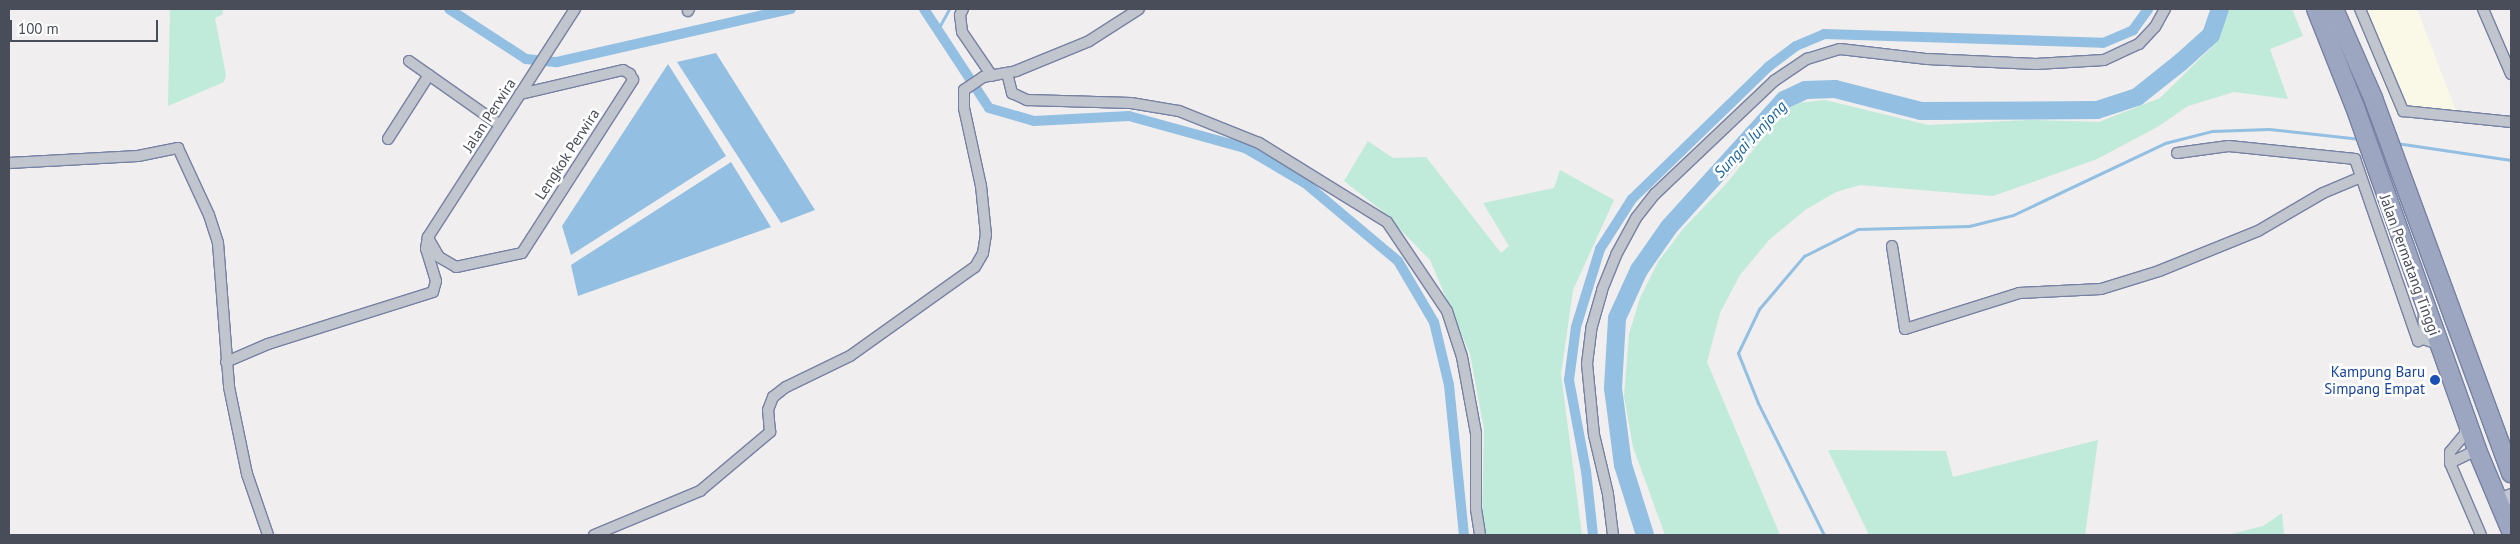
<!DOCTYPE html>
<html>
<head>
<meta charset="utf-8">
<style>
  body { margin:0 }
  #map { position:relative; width:2520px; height:544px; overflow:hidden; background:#f0eeee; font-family:"PT Sans",sans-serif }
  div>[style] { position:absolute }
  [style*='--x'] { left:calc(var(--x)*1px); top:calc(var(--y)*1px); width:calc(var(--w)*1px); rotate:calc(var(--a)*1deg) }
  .commercial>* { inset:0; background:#faf9e8 }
  .green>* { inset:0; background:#c0eada }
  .water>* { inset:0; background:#92bfe2 }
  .stream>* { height:3px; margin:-1.5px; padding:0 1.5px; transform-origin:1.5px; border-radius:1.5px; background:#92bfe2 }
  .canal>* { height:10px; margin:-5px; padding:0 5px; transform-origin:5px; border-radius:5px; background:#92bfe2 }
  .river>* { height:18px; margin:-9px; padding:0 9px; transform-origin:9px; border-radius:9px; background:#92bfe2 }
  .roads { filter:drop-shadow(1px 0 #7681a3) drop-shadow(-1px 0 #7681a3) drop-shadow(0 1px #7681a3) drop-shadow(0 -1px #7681a3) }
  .minor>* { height:10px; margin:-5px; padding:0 5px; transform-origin:5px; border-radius:5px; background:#c0c5ce }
  .secondary>* { height:15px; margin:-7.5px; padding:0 7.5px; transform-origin:7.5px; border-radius:7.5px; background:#c2c7d5 }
  .trunk>* { height:18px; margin:-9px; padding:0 9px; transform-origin:9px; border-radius:9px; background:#9da6c1 }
  .dots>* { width:14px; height:14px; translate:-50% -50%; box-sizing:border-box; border:2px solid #fff; border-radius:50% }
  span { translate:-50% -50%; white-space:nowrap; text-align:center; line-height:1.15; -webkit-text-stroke:5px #fff; paint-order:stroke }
  .street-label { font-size:15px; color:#484d59 }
  .transit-label { font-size:15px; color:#164399 }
  .right { translate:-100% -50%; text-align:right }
  .water-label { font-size:16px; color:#1b6299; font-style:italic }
  .frame { position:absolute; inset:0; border:10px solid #484d59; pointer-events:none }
  .scale { position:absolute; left:10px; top:20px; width:148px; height:22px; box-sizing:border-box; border:2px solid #484d59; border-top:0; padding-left:6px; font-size:15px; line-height:18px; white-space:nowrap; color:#484d59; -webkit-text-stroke:4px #fff; paint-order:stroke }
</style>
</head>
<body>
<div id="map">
  <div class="commercial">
    <div style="clip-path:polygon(2353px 9px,2417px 9px,2461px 124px,2397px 116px)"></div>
  </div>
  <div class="green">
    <div style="clip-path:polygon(170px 9px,222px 9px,223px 14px,215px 18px,226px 75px,224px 82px,168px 106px)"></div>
    <div style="clip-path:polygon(2230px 9px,2292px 9px,2303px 36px,2270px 49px,2288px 99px,2234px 92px,2188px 106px,2159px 126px,2097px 159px,1993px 196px,1860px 185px,1836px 192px,1805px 210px,1769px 240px,1740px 275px,1720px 313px,1707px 362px,1780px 535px,1665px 535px,1633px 447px,1624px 396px,1629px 334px,1640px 298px,1658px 262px,1683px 229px,1727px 183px,1785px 110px,1799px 103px,1825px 100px,1928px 125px,2028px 120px,2099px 122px,2160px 98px,2216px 43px)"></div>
    <div style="clip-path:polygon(1368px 141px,1393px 158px,1426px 157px,1501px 253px,1509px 246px,1483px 203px,1554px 188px,1560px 170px,1614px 200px,1573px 290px,1561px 374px,1582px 535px,1486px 535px,1482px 527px,1484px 429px,1470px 354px,1430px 260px,1381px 210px,1344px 181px)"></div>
    <div style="clip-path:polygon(2098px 440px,2085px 535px,1869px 535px,1828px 450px,1946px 451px,1953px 477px)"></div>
    <div style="clip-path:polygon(2282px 513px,2284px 535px,2227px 535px,2263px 526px)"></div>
  </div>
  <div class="water">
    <div style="clip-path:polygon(716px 53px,815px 210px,781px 223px,677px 62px)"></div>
    <div style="clip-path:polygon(668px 64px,726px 156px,571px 255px,562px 226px)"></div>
    <div style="clip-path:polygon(731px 162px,771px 227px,578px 296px,571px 265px)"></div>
  </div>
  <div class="stream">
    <div style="--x:938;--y:29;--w:23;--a:-61"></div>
    <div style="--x:2396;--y:143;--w:116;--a:8.4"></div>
    <div style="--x:1824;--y:535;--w:148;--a:-116.6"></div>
    <div style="--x:1758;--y:403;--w:54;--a:-111.8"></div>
    <div style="--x:1738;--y:353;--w:49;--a:-64.5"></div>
    <div style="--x:1759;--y:309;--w:70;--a:-49.7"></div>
    <div style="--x:1804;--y:256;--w:60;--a:-26.6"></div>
    <div style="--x:1858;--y:229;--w:111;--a:-1.5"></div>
    <div style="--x:1969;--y:226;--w:45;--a:-14"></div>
    <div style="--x:2013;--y:215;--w:168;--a:-25.3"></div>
    <div style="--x:2165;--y:143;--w:49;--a:-14.3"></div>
    <div style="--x:2212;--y:131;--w:57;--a:-2"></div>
    <div style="--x:2269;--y:129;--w:92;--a:6.3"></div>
  </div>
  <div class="canal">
    <div style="--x:449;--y:9;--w:92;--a:33"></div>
    <div style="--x:526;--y:59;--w:31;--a:6"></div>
    <div style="--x:557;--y:62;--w:240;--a:-12.8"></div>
    <div style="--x:924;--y:9;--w:118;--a:56.7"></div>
    <div style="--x:989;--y:108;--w:47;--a:16.1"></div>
    <div style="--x:1034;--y:121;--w:95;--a:-3"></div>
    <div style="--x:1129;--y:116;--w:120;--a:15.4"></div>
    <div style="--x:1245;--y:148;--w:69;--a:30.3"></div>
    <div style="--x:1305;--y:183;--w:121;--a:40"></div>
    <div style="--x:1398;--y:261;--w:71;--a:59.5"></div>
    <div style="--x:1434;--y:322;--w:65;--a:76.6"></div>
    <div style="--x:1449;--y:385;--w:151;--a:84.3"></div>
    <div style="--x:1593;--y:535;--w:64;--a:-96.2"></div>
    <div style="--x:1586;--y:471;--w:93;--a:-100.6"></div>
    <div style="--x:1569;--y:380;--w:53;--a:-82.5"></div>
    <div style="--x:1576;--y:327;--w:82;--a:-72.9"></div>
    <div style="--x:1600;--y:249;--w:59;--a:-57.4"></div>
    <div style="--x:1632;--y:199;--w:190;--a:-44.1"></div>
    <div style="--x:1768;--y:67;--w:35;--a:-37"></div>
    <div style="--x:1796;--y:46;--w:30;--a:-23"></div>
    <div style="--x:1824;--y:34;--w:279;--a:1.8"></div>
    <div style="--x:2103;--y:43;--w:33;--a:-23"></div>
    <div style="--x:2133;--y:30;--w:26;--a:-54"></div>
  </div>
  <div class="river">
    <div style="--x:1645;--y:535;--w:73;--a:-107.4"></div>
    <div style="--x:1623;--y:465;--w:78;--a:-97.4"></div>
    <div style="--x:1613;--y:388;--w:70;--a:-86.7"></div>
    <div style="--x:1617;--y:318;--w:53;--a:-65.4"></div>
    <div style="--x:1639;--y:270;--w:52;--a:-55.1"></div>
    <div style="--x:1669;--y:227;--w:171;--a:-47.8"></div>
    <div style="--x:1784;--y:100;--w:23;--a:-25"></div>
    <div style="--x:1805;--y:90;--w:30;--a:-2"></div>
    <div style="--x:1835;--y:89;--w:89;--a:14.3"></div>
    <div style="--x:1921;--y:111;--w:176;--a:-0.3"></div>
    <div style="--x:2097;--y:110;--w:42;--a:-18"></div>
    <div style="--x:2137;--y:97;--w:56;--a:-38.5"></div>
    <div style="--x:2181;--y:62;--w:40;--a:-42"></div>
    <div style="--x:2211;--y:35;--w:28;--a:-71"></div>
  </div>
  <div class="roads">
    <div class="minor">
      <div style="--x:963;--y:9;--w:7;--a:117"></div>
      <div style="--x:960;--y:15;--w:17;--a:83"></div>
      <div style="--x:962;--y:32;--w:53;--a:55.7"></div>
      <div style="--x:2360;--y:9;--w:111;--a:67.1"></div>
      <div style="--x:2403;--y:111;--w:109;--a:5.8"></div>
      <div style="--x:2483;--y:9;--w:71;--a:66.7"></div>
      <div style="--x:688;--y:11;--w:2;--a:-63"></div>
      <div style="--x:409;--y:61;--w:111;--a:35.1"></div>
      <div style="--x:1007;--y:73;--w:21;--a:76"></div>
      <div style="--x:1012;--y:93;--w:17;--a:25"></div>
      <div style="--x:1027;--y:100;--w:104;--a:1.7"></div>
      <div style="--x:1131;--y:103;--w:49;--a:9.5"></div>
      <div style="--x:1179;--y:111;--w:86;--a:21.8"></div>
      <div style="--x:1259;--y:143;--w:150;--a:31.7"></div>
      <div style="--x:1387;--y:222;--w:107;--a:56"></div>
      <div style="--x:1447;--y:311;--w:48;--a:71.9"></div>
      <div style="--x:1462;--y:357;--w:77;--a:79.6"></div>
      <div style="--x:1476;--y:433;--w:76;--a:90"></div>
      <div style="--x:1476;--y:509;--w:26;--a:81"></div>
      <div style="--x:388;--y:139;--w:76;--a:-57.4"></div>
      <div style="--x:2177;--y:153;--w:52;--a:-7.7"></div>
      <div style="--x:2229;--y:146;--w:127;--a:5.9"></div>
      <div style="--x:2355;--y:159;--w:193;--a:70.9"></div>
      <div style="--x:2418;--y:341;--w:5;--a:-22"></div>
      <div style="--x:2423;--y:339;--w:16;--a:18"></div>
      <div style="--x:9;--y:163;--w:129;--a:-3.1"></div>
      <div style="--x:138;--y:156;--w:41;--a:-11.3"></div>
      <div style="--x:178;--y:148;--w:74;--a:65.2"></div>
      <div style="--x:209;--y:215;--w:29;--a:72"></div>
      <div style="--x:218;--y:243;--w:144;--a:85.6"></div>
      <div style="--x:229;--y:387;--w:89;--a:78.3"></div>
      <div style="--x:247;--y:474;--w:65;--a:71"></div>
      <div style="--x:428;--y:238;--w:22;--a:60"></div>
      <div style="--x:439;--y:257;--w:20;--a:30"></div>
      <div style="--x:456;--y:267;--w:67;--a:-12"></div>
      <div style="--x:522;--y:253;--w:206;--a:-57.3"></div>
      <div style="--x:633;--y:80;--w:7;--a:-117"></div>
      <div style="--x:630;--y:74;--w:8;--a:-150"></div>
      <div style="--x:623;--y:70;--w:106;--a:166.9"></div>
      <div style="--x:1892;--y:246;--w:84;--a:81.1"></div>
      <div style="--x:1905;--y:329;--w:120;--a:-17.5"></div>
      <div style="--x:2019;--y:293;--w:82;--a:-2.8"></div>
      <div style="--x:2101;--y:289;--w:61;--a:-17.2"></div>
      <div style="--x:2159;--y:271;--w:107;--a:-22"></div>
      <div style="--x:2258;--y:231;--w:75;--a:-30.3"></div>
      <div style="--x:2323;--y:193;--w:41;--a:-22.8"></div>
      <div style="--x:2423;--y:339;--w:27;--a:-88"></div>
      <div style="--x:226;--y:362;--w:46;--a:-23.2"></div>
      <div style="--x:268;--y:344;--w:173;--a:-17.5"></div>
      <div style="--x:433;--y:292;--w:11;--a:-75"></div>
      <div style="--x:436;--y:281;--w:34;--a:-107"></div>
      <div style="--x:426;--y:249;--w:12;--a:-81"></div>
      <div style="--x:428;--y:237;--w:271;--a:-57.2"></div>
      <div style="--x:2465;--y:424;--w:10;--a:90"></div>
      <div style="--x:2465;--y:434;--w:23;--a:130"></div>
      <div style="--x:2450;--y:452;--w:11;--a:90"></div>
      <div style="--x:2450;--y:463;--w:78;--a:66.7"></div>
      <div style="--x:2450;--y:463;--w:30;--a:-26"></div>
      <div style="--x:594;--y:535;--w:115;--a:-22.5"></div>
      <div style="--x:700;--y:491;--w:92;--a:-40.1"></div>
      <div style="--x:770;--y:432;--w:22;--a:-95"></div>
      <div style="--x:768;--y:410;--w:14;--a:-69"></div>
      <div style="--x:773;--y:397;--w:16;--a:-38"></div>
      <div style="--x:786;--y:387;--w:71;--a:-25.8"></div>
      <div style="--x:850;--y:356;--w:153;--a:-35.5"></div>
      <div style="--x:975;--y:267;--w:16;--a:-60"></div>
      <div style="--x:983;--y:253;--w:18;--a:-81"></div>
      <div style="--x:986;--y:235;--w:49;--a:-95.8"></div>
      <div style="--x:981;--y:186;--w:80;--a:-102.3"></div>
      <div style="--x:964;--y:108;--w:18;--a:-90"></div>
      <div style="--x:964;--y:90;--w:23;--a:-34"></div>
      <div style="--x:983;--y:77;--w:34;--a:-10"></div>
      <div style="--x:1016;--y:71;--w:79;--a:-22.3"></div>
      <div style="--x:1089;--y:41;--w:59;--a:-32.6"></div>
      <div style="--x:1613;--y:535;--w:41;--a:-97"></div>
      <div style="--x:1608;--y:494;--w:61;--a:-103.3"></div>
      <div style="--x:1594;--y:435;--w:71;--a:-95.6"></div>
      <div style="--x:1587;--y:364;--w:38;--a:-83"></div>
      <div style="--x:1592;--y:326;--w:37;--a:-74"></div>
      <div style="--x:1602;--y:290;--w:38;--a:-68"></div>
      <div style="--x:1616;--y:255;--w:42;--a:-61.6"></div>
      <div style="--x:1636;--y:218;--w:31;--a:-52"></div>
      <div style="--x:1655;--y:194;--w:164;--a:-43.5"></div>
      <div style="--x:1774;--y:81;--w:40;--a:-34"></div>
      <div style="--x:1807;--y:59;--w:34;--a:-17"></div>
      <div style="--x:1840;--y:49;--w:88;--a:6.6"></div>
      <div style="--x:1927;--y:59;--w:109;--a:2.6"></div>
      <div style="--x:2036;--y:64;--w:68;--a:-3.4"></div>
      <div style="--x:2104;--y:60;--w:38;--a:-25"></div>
      <div style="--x:2139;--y:44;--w:23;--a:-47"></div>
      <div style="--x:2155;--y:27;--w:21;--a:-61"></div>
    </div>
    <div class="secondary">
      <div style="--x:2497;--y:502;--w:15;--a:-23"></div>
    </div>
    <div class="trunk">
      <div style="--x:2316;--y:9;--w:105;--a:68.3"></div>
      <div style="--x:2355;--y:107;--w:364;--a:70.4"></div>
      <div style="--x:2477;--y:450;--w:88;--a:67.2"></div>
      <div style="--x:2334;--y:9;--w:97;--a:66.3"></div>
      <div style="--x:2373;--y:98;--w:400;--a:69.8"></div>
    </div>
  </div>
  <div class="dots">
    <div style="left:2435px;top:380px;background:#1a4fb4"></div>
  </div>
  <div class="street-label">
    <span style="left:489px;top:115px;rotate:-57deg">Jalan Perwira</span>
    <span style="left:567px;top:154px;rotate:-57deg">Lengkok Perwira</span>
    <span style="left:2410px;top:265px;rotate:70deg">Jalan Permatang Tinggi</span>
  </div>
  <div class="transit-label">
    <span class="right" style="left:2425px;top:380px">Kampung Baru<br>Simpang Empat</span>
  </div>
  <div class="water-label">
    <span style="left:1750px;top:139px;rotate:-47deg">Sungai Junjong</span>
  </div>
  <div class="frame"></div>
  <div class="scale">100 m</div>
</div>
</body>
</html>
